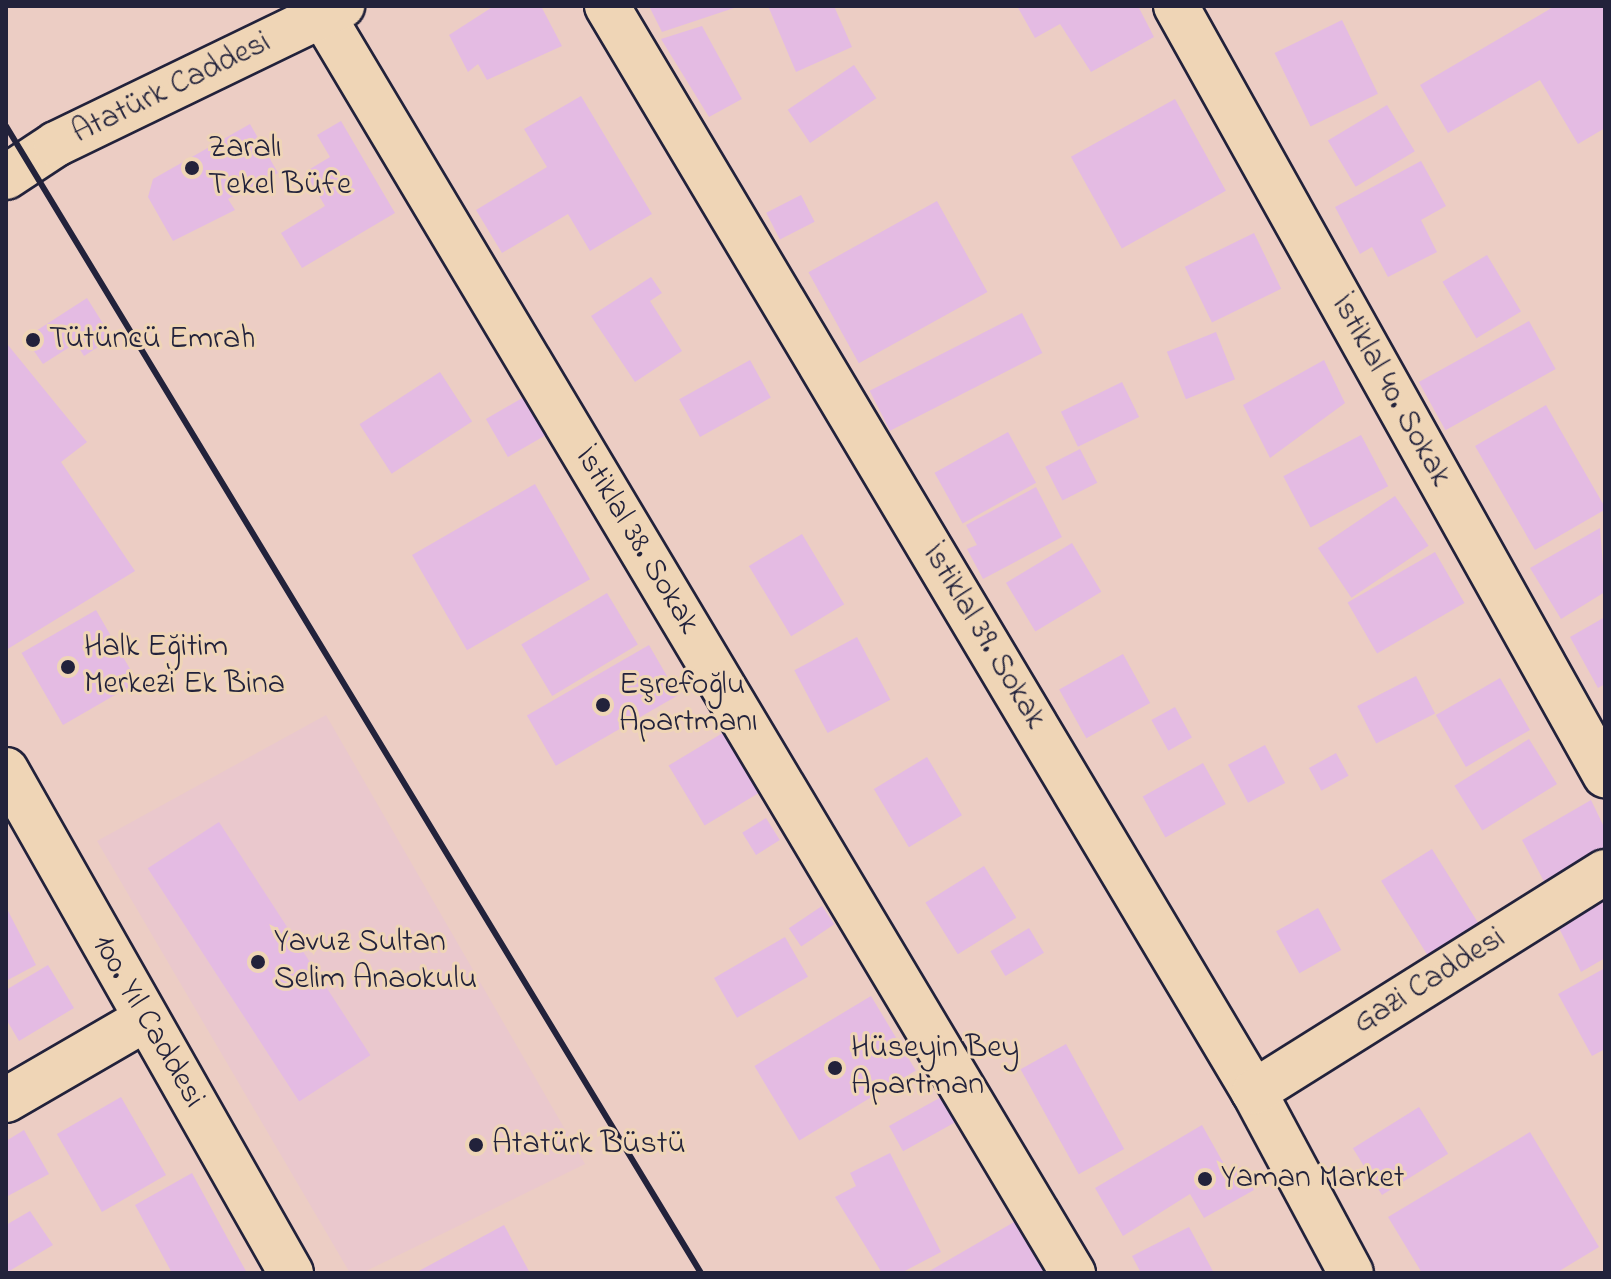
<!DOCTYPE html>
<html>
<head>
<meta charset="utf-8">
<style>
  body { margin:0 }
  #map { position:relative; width:1611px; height:1279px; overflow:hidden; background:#eccdc4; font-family:"Indie Flower",sans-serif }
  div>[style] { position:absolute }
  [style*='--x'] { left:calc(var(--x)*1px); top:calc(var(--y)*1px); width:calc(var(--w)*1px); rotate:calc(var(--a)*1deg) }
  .built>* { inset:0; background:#eac8cd }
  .building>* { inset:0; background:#e4bbe3; transform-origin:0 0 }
  .roads { filter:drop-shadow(2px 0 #22223b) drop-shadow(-2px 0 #22223b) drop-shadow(0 2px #22223b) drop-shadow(0 -2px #22223b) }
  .street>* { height:44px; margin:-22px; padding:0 22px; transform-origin:22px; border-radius:22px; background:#efd5b6 }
  .secondary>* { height:44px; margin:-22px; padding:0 22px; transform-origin:22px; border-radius:22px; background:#efd5b6 }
  .primary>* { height:44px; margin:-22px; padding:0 22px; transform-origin:22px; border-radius:22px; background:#efd5b6 }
  .rail>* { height:6px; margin:-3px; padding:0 3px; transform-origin:3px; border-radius:3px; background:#22223b }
  .dots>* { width:22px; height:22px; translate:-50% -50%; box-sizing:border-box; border:4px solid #efd5b6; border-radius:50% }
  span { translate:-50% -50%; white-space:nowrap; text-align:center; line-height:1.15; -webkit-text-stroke:6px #efd5b6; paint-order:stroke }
  .street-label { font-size:32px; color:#22223b }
  .poi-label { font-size:32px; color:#22223b }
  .left { translate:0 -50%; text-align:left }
  .frame { position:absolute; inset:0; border:8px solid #22223b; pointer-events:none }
</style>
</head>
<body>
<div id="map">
  <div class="built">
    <div style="clip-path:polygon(326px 715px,585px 1164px,362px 1273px,350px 1273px,97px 841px)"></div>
  </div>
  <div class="building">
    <div style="clip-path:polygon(494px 6px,541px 6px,562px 46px,487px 80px,478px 64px,468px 72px,449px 35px)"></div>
    <div style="clip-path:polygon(649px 6px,740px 6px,662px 32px)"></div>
    <div style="clip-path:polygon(768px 6px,834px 6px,852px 47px,796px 72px)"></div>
    <div style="clip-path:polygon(1017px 6px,1138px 6px,1154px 37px,1091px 72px,1060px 24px,1035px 38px)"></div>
    <div style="clip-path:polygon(1555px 6px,1605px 6px,1605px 128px,1578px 144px,1540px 80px,1448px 133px,1420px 85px)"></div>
    <div style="left:1342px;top:20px;width:82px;height:75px;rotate:64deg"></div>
    <div style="clip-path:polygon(702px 26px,742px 99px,709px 117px,661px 39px)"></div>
    <div style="left:854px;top:65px;width:40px;height:80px;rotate:56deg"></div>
    <div style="clip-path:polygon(581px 96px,652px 214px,590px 251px,568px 214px,502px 253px,476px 210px,547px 167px,524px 129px)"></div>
    <div style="left:1175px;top:99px;width:105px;height:119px;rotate:61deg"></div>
    <div style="left:1387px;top:105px;width:54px;height:69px;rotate:59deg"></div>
    <div style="clip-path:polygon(341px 121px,395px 213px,302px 268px,281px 233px,325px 206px,305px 172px,330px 157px,317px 135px)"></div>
    <div style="clip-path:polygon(250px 124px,278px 173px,228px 199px,235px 210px,173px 241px,148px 197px,153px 179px)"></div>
    <div style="clip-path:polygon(1421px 161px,1446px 206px,1421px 220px,1437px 252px,1388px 277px,1372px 247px,1360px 254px,1335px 207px)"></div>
    <div style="left:801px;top:195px;width:30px;height:39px;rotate:63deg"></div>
    <div style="left:937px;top:201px;width:104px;height:147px;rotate:61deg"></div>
    <div style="left:1254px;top:233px;width:62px;height:77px;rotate:64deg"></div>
    <div style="left:1487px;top:255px;width:66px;height:52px;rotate:59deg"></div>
    <div style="clip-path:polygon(651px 277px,662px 293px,650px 301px,682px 351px,635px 382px,591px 316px)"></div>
    <div style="clip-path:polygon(87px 298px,112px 338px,84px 356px,76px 343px,43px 364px,25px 338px)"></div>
    <div style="left:1022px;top:313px;width:45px;height:171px;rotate:63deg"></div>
    <div style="left:1529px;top:321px;width:55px;height:126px;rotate:61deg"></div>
    <div style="left:1216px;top:332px;width:51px;height:53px;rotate:68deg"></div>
    <div style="clip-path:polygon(8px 345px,87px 442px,61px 462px,135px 571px,6px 650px)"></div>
    <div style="left:750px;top:360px;width:43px;height:81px;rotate:61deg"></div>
    <div style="clip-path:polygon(1324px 360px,1345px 403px,1270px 458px,1243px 405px)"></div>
    <div style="left:440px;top:372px;width:59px;height:96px;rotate:57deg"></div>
    <div style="left:1122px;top:382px;width:39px;height:68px;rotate:64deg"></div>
    <div style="left:524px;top:397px;width:44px;height:44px;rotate:60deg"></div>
    <div style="left:1546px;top:405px;width:120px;height:82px;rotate:60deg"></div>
    <div style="left:1008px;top:432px;width:58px;height:84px;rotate:61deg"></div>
    <div style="left:1361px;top:435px;width:58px;height:88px;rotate:62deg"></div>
    <div style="left:1080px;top:449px;width:38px;height:39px;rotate:63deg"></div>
    <div style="left:535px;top:484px;width:110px;height:142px;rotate:60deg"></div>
    <div style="clip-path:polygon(1036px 487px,1062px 537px,983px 579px,967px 549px,977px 545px,966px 525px)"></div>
    <div style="left:1395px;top:496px;width:60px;height:93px;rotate:56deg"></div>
    <div style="clip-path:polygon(1600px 528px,1605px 592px,1561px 619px,1530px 568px)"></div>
    <div style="left:802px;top:534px;width:82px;height:62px;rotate:59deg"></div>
    <div style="left:1072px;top:543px;width:57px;height:77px;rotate:59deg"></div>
    <div style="left:1435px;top:552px;width:59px;height:101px;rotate:60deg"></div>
    <div style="left:607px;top:593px;width:60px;height:100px;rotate:59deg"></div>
    <div style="left:96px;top:610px;width:83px;height:86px;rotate:60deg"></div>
    <div style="clip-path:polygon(1605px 617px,1605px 684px,1598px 688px,1570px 637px)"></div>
    <div style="left:857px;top:637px;width:71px;height:71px;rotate:62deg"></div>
    <div style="left:649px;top:645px;width:58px;height:141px;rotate:60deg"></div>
    <div style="left:1123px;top:654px;width:56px;height:73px;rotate:61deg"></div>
    <div style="left:1416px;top:676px;width:42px;height:66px;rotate:63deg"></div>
    <div style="left:1500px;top:678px;width:60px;height:74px;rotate:60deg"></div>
    <div style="left:1175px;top:707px;width:35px;height:27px;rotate:61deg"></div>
    <div style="left:726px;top:731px;width:70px;height:67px;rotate:59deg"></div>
    <div style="left:1529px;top:739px;width:53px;height:88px;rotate:58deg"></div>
    <div style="left:1265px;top:745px;width:43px;height:42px;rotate:62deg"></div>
    <div style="left:1336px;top:753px;width:26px;height:31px;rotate:61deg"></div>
    <div style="left:927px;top:757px;width:68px;height:62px;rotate:59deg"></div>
    <div style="left:1203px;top:763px;width:47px;height:69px;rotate:61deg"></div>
    <div style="clip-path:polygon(1591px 800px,1605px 829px,1605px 858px,1549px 891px,1522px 840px)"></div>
    <div style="left:766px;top:818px;width:26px;height:28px;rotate:58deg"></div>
    <div style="left:219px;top:822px;width:278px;height:85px;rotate:57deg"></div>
    <div style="left:1432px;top:849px;width:91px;height:60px;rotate:58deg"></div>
    <div style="left:984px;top:866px;width:61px;height:69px;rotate:58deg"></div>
    <div style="clip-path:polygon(1605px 894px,1605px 958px,1581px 972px,1556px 922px)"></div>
    <div style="left:822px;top:906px;width:22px;height:40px;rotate:56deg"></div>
    <div style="clip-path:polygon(6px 907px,36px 965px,6px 981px)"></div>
    <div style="left:1318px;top:908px;width:48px;height:48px;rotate:61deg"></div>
    <div style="left:1029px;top:928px;width:29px;height:45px;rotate:59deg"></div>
    <div style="left:785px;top:937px;width:46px;height:82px;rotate:60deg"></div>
    <div style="clip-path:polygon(48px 965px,74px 1008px,19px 1041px,6px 1019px,6px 990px)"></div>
    <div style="clip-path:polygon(1605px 968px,1605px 1049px,1592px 1056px,1558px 994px)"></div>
    <div style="left:871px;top:996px;width:87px;height:136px;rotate:59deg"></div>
    <div style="left:1066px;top:1044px;width:120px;height:52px;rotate:61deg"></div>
    <div style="left:952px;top:1091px;width:29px;height:72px;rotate:61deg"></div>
    <div style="left:121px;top:1097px;width:90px;height:74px;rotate:60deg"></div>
    <div style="left:1419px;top:1107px;width:55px;height:78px;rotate:58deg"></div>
    <div style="clip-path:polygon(1202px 1125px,1229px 1173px,1241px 1166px,1254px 1190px,1204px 1218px,1190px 1194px,1123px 1236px,1095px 1188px)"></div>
    <div style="clip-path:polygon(24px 1130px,49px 1174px,6px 1197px,6px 1141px)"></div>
    <div style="clip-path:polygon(1530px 1132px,1599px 1247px,1556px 1273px,1422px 1273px,1388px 1217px)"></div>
    <div style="clip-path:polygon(890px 1153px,941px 1252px,901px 1273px,882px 1273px,835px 1197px,856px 1186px,850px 1173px)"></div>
    <div style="clip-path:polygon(192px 1173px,228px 1239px,247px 1273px,172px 1273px,135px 1205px)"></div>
    <div style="clip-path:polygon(30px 1211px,53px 1245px,6px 1273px,6px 1225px)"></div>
    <div style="clip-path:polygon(1021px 1218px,1050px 1267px,1040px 1273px,926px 1273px)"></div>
    <div style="clip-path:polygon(504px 1225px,530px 1273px,415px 1273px)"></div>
    <div style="clip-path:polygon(1189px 1227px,1214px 1273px,1141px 1273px,1132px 1256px)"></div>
  </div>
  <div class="roads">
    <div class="street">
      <div style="--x:607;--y:6;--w:1264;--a:59.22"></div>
      <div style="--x:1254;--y:1092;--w:205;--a:61.8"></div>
      <div style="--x:1176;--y:6;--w:881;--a:60.84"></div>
      <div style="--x:323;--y:16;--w:1464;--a:59.18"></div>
    </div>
    <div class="secondary">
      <div style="--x:6;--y:770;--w:578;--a:60.46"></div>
      <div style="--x:1254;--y:1092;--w:414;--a:-32.1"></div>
      <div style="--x:6;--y:1100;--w:160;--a:-30.1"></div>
    </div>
    <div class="primary">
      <div style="--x:6;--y:177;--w:60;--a:-33.4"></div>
      <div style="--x:56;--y:144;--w:318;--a:-25.8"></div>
    </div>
  </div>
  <div class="rail">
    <div style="--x:6;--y:126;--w:1341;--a:58.79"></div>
  </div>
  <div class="dots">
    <div style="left:192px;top:168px;background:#22223b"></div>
    <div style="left:33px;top:340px;background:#22223b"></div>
    <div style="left:68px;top:667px;background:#22223b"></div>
    <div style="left:603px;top:705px;background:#22223b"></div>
    <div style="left:258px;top:962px;background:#22223b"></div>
    <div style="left:835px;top:1068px;background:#22223b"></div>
    <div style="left:476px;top:1145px;background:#22223b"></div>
    <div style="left:1205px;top:1179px;background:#22223b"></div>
  </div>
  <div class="street-label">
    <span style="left:172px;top:89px;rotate:-26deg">Atatürk Caddesi</span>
    <span style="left:1390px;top:391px;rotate:61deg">İstiklal 40. Sokak</span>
    <span style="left:636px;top:541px;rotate:59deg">İstiklal 38. Sokak</span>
    <span style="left:983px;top:637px;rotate:59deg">İstiklal 39. Sokak</span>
    <span style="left:1430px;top:982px;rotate:-32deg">Gazi Caddesi</span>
    <span style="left:147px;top:1022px;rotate:60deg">100. Yıl Caddesi</span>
  </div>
  <div class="poi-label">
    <span class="left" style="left:208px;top:168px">Zaralı<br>Tekel Büfe</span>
    <span class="left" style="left:49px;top:340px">Tütüncü Emrah</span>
    <span class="left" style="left:84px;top:667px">Halk Eğitim<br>Merkezi Ek Bina</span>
    <span class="left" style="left:619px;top:705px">Eşrefoğlu<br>Apartmanı</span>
    <span class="left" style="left:274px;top:962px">Yavuz Sultan<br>Selim Anaokulu</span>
    <span class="left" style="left:851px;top:1068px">Hüseyin Bey<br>Apartman</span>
    <span class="left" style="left:492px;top:1145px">Atatürk Büstü</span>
    <span class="left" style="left:1221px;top:1179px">Yaman Market</span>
  </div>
  <div class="frame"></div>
</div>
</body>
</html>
